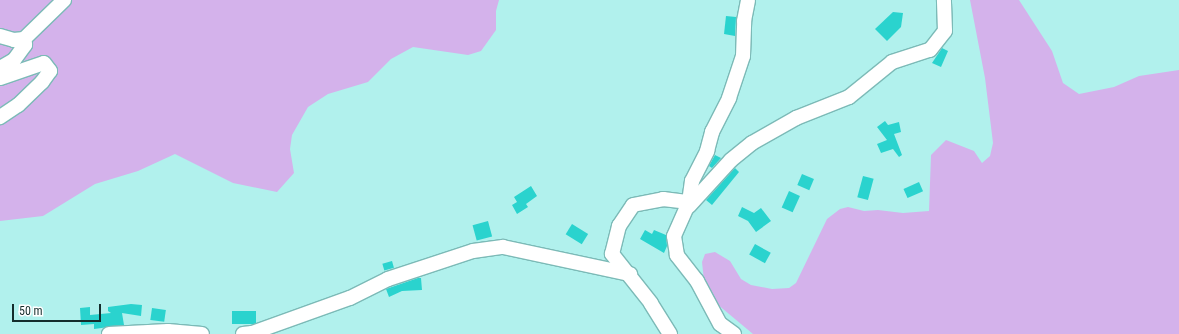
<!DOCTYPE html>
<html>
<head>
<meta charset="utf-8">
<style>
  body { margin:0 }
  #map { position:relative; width:1179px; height:334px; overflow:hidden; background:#b1f1ed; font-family:"Roboto Condensed",sans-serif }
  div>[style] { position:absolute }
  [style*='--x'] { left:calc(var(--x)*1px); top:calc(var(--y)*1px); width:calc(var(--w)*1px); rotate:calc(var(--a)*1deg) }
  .green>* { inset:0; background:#d4b2eb }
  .building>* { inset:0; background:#2ad3ce; transform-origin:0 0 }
  .roads { filter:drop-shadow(1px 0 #7cbab7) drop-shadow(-1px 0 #7cbab7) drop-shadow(0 1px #7cbab7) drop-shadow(0 -1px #7cbab7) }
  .minor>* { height:14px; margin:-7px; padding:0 7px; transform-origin:7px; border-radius:7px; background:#fff }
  span { translate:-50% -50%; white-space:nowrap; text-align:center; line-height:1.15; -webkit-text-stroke:3.5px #fff; paint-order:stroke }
  .scale { position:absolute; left:12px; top:304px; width:89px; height:18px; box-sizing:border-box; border:2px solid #142d2c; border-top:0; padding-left:5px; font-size:12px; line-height:14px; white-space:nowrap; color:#142d2c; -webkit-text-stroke:3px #fff; paint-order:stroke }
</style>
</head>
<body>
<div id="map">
  <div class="green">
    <div style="clip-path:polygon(0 0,499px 0,496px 11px,496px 30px,481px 51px,468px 55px,413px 47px,391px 59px,368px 82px,328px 94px,308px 107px,292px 135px,290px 149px,294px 173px,277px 192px,233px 183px,175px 154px,138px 171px,95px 184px,43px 216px,0 221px)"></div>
    <div style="clip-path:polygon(970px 0,1019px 0,1052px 51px,1063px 83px,1079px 94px,1114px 87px,1139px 76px,1179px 70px,1179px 334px,753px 334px,717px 304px,704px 281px,702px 262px,705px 254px,715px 252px,730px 261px,741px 279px,751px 285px,772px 289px,789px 288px,796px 283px,827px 219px,840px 209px,848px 207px,864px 211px,878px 210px,903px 213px,929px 211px,931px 155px,946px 140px,974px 151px,982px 163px,990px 156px,993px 143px,985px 78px)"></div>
  </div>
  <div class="building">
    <div style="clip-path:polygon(893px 12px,903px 13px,901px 27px,887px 41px,875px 29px)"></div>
    <div style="clip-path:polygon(726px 16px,736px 17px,735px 36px,724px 34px)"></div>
    <div style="clip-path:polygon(942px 48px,948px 51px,941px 67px,932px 63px)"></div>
    <div style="clip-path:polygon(885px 121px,888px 125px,899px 122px,901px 132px,894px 134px,902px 155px,899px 157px,893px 149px,881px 153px,877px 144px,887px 140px,877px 127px)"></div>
    <div style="clip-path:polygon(715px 155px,721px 158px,712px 168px,709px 166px)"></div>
    <div style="clip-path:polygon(735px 168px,739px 172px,712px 205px,706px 200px)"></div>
    <div style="left:802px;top:174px;width:13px;height:12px;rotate:23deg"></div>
    <div style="left:863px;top:176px;width:11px;height:22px;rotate:15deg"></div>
    <div style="left:919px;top:182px;width:10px;height:17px;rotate:66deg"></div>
    <div style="clip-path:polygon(531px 186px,537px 196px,526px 204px,528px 207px,517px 214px,512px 205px,517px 202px,514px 197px)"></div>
    <div style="left:789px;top:191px;width:12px;height:18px;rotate:24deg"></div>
    <div style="clip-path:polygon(742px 207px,754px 213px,761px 208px,771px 221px,756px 232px,748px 221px,738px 216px)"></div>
    <div style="left:488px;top:221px;width:16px;height:16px;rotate:75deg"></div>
    <div style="left:572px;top:224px;width:19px;height:12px;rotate:32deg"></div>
    <div style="clip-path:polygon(645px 230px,652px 234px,654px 230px,666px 235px,667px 246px,664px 253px,640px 239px)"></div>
    <div style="left:755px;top:244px;width:18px;height:12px;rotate:29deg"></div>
    <div style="left:392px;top:261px;width:7px;height:10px;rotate:74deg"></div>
    <div style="clip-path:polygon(418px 278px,421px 278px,422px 290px,402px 291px,389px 297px,386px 289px)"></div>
    <div style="clip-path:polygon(131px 304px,142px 305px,141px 316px,122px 313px,124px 325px,94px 329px,94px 324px,81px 325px,80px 308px,90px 307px,90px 315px,111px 313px,108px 311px,108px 307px)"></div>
    <div style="left:152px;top:308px;width:14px;height:12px;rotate:8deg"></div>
    <div style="left:232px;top:311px;width:24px;height:13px"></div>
  </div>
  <div class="roads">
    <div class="minor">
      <div style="--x:0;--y:36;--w:15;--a:16"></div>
      <div style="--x:14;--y:40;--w:10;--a:-6"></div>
      <div style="--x:0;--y:68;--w:16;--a:-30"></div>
      <div style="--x:14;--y:60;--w:19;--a:-54"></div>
      <div style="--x:25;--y:45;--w:6;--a:-99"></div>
      <div style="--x:24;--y:39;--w:56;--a:-44.3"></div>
      <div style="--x:0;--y:78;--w:46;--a:-18.8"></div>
      <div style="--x:44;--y:63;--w:10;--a:53"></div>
      <div style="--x:50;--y:71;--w:14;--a:126"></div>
      <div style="--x:42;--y:82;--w:33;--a:136"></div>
      <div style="--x:18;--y:105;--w:22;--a:146"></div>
      <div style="--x:689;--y:206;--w:62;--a:-47.6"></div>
      <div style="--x:731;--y:160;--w:27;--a:-39"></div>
      <div style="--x:752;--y:143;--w:51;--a:-29.6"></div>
      <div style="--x:796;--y:118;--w:57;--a:-21.6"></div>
      <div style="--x:849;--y:97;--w:55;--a:-39.1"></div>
      <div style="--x:892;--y:62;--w:40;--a:-18"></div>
      <div style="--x:930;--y:50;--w:24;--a:-52"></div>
      <div style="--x:945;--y:31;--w:31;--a:-92"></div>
      <div style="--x:109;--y:334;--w:59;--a:-2.9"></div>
      <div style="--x:168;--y:331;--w:34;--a:5"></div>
      <div style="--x:243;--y:334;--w:9;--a:-6"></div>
      <div style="--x:252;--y:333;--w:104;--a:-19.7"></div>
      <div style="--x:350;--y:298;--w:42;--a:-26.6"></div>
      <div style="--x:388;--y:279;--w:89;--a:-18.2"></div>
      <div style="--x:473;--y:251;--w:30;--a:-8"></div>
      <div style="--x:503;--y:247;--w:130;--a:12"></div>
      <div style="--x:670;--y:334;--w:36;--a:-122"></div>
      <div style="--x:651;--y:303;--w:63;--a:-128.5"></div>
      <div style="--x:612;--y:254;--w:29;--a:-76"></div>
      <div style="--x:619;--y:226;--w:25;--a:-56"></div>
      <div style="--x:633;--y:205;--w:31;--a:-11"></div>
      <div style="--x:663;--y:199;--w:26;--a:7"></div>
      <div style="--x:734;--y:334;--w:17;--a:-144"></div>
      <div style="--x:720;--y:324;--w:49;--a:-118.1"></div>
      <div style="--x:697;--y:281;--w:33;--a:-128"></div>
      <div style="--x:677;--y:255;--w:19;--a:-99"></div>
      <div style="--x:674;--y:236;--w:37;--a:-66"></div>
      <div style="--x:689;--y:202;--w:21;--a:-82"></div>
      <div style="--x:692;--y:181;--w:34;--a:-63"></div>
      <div style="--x:707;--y:151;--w:20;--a:-75"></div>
      <div style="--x:712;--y:132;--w:38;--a:-63"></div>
      <div style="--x:729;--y:98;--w:44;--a:-71.6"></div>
      <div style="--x:743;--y:56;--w:35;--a:-88"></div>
      <div style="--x:744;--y:21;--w:21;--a:-79"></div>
    </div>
  </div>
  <div class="scale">50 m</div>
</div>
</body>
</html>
